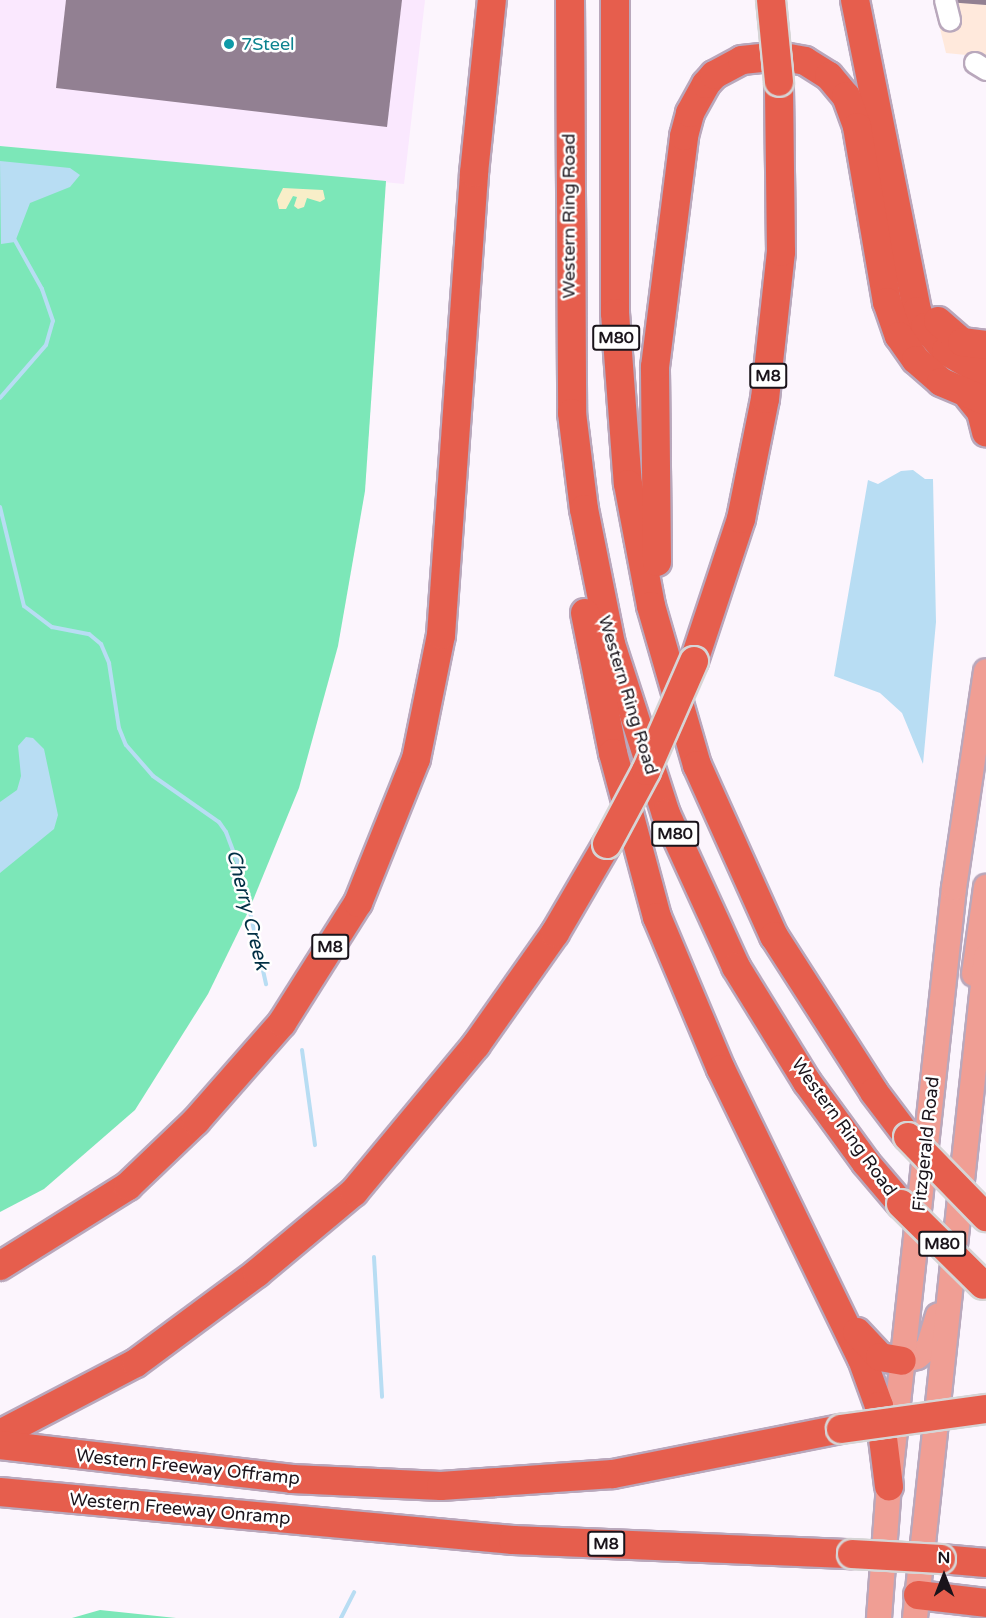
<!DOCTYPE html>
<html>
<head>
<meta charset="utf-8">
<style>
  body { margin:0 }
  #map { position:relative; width:986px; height:1618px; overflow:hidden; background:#fcf5fd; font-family:"Varela Round",sans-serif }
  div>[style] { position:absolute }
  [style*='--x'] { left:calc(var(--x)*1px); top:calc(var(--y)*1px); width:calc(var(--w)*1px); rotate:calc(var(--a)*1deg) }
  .commercial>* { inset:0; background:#ffe9dc }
  .built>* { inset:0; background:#fae8fe }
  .green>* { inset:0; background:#7ce7b8 }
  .sand>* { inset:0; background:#f8eec8 }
  .water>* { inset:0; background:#b8ddf3 }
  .stream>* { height:4px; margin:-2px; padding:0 2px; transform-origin:2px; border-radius:2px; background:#b8ddf3 }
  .building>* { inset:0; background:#928092 }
  .roads { filter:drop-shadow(2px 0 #b9a8bc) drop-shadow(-2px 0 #b9a8bc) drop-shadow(0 2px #b9a8bc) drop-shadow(0 -2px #b9a8bc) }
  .minor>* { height:20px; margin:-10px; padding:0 10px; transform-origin:10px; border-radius:10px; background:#fff }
  .major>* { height:24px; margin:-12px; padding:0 12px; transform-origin:12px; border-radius:12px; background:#f09e94 }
  .highway>* { height:28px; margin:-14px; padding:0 14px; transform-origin:14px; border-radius:14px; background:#e65e4d }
  .bridges { filter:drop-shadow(2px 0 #d6d5d6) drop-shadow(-2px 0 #d6d5d6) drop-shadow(0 2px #d6d5d6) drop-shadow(0 -2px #d6d5d6) }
  .highway-bridge>* { height:28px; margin:-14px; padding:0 14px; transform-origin:14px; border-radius:14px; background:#e65e4d }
  .dots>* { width:16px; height:16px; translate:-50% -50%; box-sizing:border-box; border:3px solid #fff; border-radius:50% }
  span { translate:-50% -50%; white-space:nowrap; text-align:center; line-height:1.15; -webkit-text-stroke:5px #fff; paint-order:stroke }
  .shield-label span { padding:2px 4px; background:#fff; border:2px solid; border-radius:4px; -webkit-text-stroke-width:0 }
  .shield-label { font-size:16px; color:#1a141b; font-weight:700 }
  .culture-label { font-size:18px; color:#0d838f }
  .left { translate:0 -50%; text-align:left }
  .street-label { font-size:18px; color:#1a141b }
  .water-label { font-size:20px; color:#002f44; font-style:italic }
  .north { position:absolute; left:914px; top:1546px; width:60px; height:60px; -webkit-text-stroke:4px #fff; paint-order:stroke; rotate:0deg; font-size:16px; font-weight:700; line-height:24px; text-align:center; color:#1a141b }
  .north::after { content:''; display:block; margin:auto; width:21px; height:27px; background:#1a141b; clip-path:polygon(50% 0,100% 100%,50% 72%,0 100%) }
</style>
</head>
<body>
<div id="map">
  <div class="commercial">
    <div style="clip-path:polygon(933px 0,986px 0,986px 57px,946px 53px)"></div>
  </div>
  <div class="built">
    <div style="clip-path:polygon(0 0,425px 0,404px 184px,0 146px)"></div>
  </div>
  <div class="green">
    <div style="clip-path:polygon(0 146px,386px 181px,365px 491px,338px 646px,299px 788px,249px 910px,208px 994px,135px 1110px,44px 1189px,0 1212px)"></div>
    <div style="clip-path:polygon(100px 1610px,176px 1618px,72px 1618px)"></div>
  </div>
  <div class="sand">
    <div style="clip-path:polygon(283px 188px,323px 190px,325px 199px,320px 202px,307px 198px,304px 207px,298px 209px,294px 206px,297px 197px,293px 196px,286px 209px,279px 209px,277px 200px)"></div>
  </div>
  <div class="water">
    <div style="clip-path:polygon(0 161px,70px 168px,80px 175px,70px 187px,30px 203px,15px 242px,1px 244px)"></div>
    <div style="clip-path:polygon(913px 470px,925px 479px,933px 479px,936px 622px,923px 764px,902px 713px,880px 693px,834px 676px,868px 480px,878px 484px,901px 471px)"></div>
    <div style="clip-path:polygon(26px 737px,33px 738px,44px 749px,58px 815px,54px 829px,0 873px,0 802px,17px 790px,21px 776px,18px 746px)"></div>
  </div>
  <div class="stream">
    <div style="--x:0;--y:398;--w:70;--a:-49"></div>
    <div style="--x:46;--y:345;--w:25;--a:-74"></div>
    <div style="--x:53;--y:321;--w:34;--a:-109"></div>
    <div style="--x:42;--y:289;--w:60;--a:-119.1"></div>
    <div style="--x:0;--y:507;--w:102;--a:76.4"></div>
    <div style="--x:24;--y:606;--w:35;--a:37"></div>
    <div style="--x:52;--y:627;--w:38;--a:11"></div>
    <div style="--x:89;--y:634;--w:16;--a:40"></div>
    <div style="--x:101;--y:644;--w:21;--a:67"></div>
    <div style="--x:109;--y:663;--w:66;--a:81.3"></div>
    <div style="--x:119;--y:728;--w:18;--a:68"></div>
    <div style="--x:126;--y:745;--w:41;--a:48.9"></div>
    <div style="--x:153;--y:776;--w:80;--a:34.9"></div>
    <div style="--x:219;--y:822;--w:12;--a:55"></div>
    <div style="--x:226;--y:832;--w:43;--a:69.4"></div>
    <div style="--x:241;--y:872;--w:115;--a:77.4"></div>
    <div style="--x:302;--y:1050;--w:96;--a:82.2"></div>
    <div style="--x:374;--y:1257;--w:140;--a:86.7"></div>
    <div style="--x:341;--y:1618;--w:29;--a:-63"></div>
  </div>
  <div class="building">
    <div style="clip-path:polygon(66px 0,402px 0,387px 127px,56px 88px)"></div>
    <div style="clip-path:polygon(947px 0,986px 0,986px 5px,947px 2px)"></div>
  </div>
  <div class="roads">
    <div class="minor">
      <div style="--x:945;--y:0;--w:21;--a:76"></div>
      <div style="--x:975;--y:63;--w:13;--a:32"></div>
    </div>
    <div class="major">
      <div style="--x:974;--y:974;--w:88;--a:-82.1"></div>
      <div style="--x:902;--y:1361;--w:16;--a:-15"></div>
      <div style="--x:917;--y:1357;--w:14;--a:-39"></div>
      <div style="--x:928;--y:1348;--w:34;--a:-73"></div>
      <div style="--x:879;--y:1618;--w:132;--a:-85.7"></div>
      <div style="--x:889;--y:1486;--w:602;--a:-83.8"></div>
      <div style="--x:954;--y:888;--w:219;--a:-81.6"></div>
      <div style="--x:915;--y:1618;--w:665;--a:-83.87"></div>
    </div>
    <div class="highway">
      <div style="--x:570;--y:0;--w:413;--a:89.7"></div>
      <div style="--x:572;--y:413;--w:97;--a:82.9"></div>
      <div style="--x:584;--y:509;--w:138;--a:78.7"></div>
      <div style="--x:611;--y:644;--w:179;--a:72.1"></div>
      <div style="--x:666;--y:814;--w:168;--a:65.4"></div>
      <div style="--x:736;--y:967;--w:135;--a:58.3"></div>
      <div style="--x:807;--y:1082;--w:100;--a:53.9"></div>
      <div style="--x:866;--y:1163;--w:54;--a:49.5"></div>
      <div style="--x:615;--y:0;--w:313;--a:90"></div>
      <div style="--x:615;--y:313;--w:171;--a:85.7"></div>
      <div style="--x:628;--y:484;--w:124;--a:79.3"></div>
      <div style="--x:651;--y:606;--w:166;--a:73.9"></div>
      <div style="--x:697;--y:765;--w:188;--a:65.8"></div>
      <div style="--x:774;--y:936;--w:185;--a:57.3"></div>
      <div style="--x:874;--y:1092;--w:56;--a:52.9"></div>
      <div style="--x:855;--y:0;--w:317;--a:78.7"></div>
      <div style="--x:917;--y:311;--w:18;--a:63"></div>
      <div style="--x:925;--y:327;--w:32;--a:49"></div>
      <div style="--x:946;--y:351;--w:46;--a:29.9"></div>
      <div style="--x:938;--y:321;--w:32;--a:41"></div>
      <div style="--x:962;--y:342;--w:24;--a:7"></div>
      <div style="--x:969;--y:397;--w:19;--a:51"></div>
      <div style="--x:981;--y:412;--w:21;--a:76"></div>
      <div style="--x:657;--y:562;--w:195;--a:-90.6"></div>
      <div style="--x:655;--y:367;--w:233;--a:-82.8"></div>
      <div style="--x:684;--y:136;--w:24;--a:-75"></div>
      <div style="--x:690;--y:113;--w:33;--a:-61"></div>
      <div style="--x:706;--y:84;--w:12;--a:-48"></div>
      <div style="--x:714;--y:75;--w:32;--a:-28"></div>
      <div style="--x:742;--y:60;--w:36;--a:-6"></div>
      <div style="--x:778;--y:56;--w:27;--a:10"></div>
      <div style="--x:805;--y:61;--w:28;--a:32"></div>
      <div style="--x:829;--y:76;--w:26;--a:50"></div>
      <div style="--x:846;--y:96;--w:33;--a:70"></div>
      <div style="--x:857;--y:127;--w:178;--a:80.3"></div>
      <div style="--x:887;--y:302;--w:36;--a:71"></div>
      <div style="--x:899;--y:336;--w:29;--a:55"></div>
      <div style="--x:916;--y:360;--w:33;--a:41"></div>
      <div style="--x:941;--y:382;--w:49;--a:22.9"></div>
      <div style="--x:585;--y:613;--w:143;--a:78.7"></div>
      <div style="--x:613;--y:753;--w:170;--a:75"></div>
      <div style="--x:657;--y:917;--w:165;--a:67.2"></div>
      <div style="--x:721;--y:1069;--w:322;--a:64.1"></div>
      <div style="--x:862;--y:1359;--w:50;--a:70.1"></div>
      <div style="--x:879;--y:1406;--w:81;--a:82.9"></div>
      <div style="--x:694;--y:661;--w:150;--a:-71.7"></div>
      <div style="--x:741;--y:519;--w:122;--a:-78.7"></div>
      <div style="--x:765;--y:399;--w:148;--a:-83.8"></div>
      <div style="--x:781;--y:252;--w:170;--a:-90.7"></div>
      <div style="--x:0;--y:1266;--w:151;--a:-32"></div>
      <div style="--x:128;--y:1186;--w:94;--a:-43.7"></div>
      <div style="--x:196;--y:1121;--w:130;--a:-48.7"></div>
      <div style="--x:282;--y:1023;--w:142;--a:-57.7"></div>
      <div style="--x:358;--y:903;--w:155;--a:-68.1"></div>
      <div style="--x:416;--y:759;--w:126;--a:-78.6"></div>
      <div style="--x:441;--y:635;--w:463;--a:-85.9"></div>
      <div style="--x:474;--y:173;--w:174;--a:-84.1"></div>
      <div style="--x:857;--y:1332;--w:34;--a:47"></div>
      <div style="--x:880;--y:1357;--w:22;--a:10"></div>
      <div style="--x:0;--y:1434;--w:153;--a:-27.6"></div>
      <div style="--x:136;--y:1363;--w:151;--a:-36.6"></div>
      <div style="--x:257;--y:1273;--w:126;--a:-39.9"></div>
      <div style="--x:354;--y:1192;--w:191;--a:-50.3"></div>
      <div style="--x:476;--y:1045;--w:137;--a:-54.8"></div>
      <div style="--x:555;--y:933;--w:103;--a:-59.7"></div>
      <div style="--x:0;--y:1445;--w:294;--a:6.6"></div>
      <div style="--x:292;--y:1479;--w:149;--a:2.7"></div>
      <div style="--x:441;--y:1486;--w:172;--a:-4"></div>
      <div style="--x:613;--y:1474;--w:232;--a:-11.2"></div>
      <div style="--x:0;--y:1492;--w:515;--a:5.35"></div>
      <div style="--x:513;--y:1540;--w:339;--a:2.4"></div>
      <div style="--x:941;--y:1559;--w:45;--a:5.1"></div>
      <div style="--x:918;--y:1595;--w:68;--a:6.7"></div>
    </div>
  </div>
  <div class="bridges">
    <div class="highway-bridge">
      <div style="--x:771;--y:0;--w:82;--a:84.4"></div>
      <div style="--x:607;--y:844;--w:83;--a:-61.9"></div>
      <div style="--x:646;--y:771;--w:120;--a:-66.4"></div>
      <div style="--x:908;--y:1137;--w:112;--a:45.7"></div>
      <div style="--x:901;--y:1204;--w:115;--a:44.6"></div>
      <div style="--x:841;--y:1429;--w:146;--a:-7.9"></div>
      <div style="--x:852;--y:1554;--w:89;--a:3.2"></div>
    </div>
  </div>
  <div class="dots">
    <div style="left:229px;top:44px;background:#0f9aa8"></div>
  </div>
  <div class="shield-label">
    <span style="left:616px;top:338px">M80</span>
    <span style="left:768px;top:376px">M8</span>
    <span style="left:675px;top:834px">M80</span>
    <span style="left:330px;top:947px">M8</span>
    <span style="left:942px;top:1244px">M80</span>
    <span style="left:606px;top:1544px">M8</span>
  </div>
  <div class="culture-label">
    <span class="left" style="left:241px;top:44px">7Steel</span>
  </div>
  <div class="street-label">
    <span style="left:569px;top:216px;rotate:-90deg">Western Ring Road</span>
    <span style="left:628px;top:695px;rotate:73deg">Western Ring Road</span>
    <span style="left:844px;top:1127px;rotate:54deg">Western Ring Road</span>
    <span style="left:926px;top:1144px;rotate:-84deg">Fitzgerald Road</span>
    <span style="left:188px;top:1467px;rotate:6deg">Western Freeway Offramp</span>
    <span style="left:180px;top:1509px;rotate:5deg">Western Freeway Onramp</span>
  </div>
  <div class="water-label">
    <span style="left:247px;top:910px;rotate:76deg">Cherry Creek</span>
  </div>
  <div class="north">N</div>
</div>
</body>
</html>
